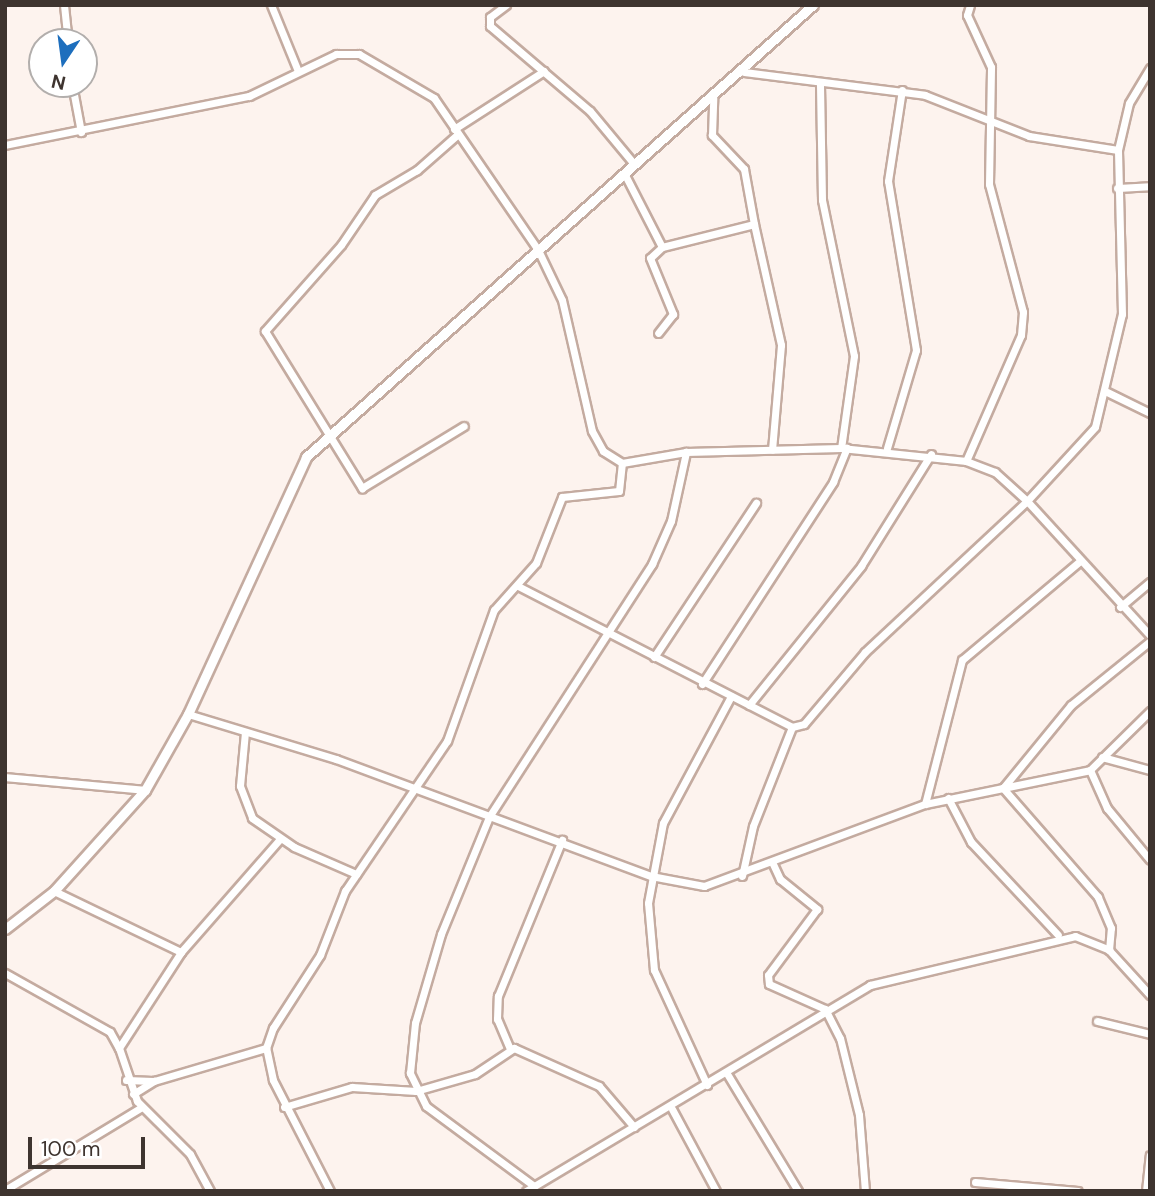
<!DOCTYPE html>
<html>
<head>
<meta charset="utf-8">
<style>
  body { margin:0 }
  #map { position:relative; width:1155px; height:1196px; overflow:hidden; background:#fdf3ee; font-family:"DM Sans",sans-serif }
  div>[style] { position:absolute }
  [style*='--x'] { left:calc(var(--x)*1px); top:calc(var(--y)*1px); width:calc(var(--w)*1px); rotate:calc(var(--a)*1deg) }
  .roads { filter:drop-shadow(2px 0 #c4aba0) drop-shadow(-2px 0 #c4aba0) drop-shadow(0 2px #c4aba0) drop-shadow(0 -2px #c4aba0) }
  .minor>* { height:7px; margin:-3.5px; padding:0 3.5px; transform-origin:3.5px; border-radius:3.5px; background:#fff }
  .tertiary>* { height:9px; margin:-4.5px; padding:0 4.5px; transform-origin:4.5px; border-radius:4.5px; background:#fff }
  span { translate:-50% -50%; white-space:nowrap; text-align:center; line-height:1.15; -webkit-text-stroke:7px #fff; paint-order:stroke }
  .frame { position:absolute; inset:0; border:7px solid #3e342f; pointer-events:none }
  .north { position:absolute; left:28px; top:28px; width:70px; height:70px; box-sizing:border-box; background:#fff; border:2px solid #b2aeac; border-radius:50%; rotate:193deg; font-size:19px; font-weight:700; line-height:28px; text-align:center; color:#3e342f }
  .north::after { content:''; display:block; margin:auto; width:24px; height:32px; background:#1d6ebd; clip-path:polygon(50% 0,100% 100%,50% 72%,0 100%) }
  .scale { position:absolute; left:28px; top:1137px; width:117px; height:32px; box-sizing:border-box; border:4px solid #3e342f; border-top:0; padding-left:9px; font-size:21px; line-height:24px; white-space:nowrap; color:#3e342f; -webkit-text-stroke:5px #fff; paint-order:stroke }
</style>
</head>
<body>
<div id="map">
  <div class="roads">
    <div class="minor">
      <div style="--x:64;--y:5;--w:37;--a:84"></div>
      <div style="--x:271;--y:5;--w:71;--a:67.8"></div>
      <div style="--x:506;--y:5;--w:20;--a:143"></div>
      <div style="--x:490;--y:17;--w:9;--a:90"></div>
      <div style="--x:490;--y:26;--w:131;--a:40.4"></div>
      <div style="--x:590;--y:111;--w:69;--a:50.3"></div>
      <div style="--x:744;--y:72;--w:182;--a:7.2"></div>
      <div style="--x:925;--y:95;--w:112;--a:21.5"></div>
      <div style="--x:1029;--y:136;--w:90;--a:8.9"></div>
      <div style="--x:72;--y:84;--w:49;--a:79.4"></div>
      <div style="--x:820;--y:85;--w:115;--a:89"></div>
      <div style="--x:822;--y:200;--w:159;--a:78.4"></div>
      <div style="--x:854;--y:356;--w:93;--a:98"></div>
      <div style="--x:454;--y:129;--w:107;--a:-32.8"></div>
      <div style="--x:458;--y:134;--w:55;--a:138.7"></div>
      <div style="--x:417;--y:170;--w:49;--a:149.2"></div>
      <div style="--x:375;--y:195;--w:60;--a:124.2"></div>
      <div style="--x:341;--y:245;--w:115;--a:131.5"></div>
      <div style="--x:265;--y:331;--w:185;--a:58.3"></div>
      <div style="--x:362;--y:488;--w:119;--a:-31.3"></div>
      <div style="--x:5;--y:145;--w:249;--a:-11.4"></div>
      <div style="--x:249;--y:96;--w:97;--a:-25.8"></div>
      <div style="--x:336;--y:54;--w:23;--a:0"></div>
      <div style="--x:359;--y:54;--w:87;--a:30.4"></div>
      <div style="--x:434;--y:98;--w:184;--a:55.6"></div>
      <div style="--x:538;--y:250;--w:55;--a:64.4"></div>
      <div style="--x:562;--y:300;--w:134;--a:77.1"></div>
      <div style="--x:592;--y:431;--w:23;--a:61"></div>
      <div style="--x:603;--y:451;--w:22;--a:32"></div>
      <div style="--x:622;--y:463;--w:65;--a:-9.8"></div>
      <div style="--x:686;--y:452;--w:155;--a:-1.5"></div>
      <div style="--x:841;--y:448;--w:126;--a:5.9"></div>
      <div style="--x:966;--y:461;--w:31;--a:21"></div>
      <div style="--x:995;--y:472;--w:43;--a:42.2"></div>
      <div style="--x:1027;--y:501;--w:182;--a:47.5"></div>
      <div style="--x:624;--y:173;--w:83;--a:62.8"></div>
      <div style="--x:662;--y:247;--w:16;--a:137"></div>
      <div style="--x:650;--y:258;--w:61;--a:67.7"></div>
      <div style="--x:673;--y:314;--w:24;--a:128"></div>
      <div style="--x:1117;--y:188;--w:33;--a:-3"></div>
      <div style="--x:754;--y:224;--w:124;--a:77.4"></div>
      <div style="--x:781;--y:345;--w:105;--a:94.9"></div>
      <div style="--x:662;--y:247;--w:95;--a:-14"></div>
      <div style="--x:754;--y:224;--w:56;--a:-100.3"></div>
      <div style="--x:744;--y:169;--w:47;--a:-133.3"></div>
      <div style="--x:712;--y:135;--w:37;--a:-88"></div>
      <div style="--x:1107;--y:392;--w:48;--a:26"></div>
      <div style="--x:887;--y:448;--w:102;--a:-73.5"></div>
      <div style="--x:916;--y:350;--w:171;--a:-99.4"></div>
      <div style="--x:888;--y:181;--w:92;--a:-81.3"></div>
      <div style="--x:966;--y:461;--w:137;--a:-66.4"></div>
      <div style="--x:1021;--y:335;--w:23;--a:-85"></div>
      <div style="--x:1023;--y:312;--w:132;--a:-104.9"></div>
      <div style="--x:989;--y:184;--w:117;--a:-89"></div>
      <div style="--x:991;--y:67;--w:57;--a:-114.8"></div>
      <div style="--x:967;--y:15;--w:10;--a:-73"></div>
      <div style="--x:518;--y:586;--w:308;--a:27.2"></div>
      <div style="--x:1120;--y:607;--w:39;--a:-40"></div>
      <div style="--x:654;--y:657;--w:185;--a:-56.5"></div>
      <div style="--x:702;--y:684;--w:241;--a:-57"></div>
      <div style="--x:833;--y:482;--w:37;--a:-68"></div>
      <div style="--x:749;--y:705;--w:179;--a:-51.1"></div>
      <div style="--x:861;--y:566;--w:132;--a:-58"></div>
      <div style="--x:1150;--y:711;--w:84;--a:135.5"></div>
      <div style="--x:1090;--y:770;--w:42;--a:65.9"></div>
      <div style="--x:1107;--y:808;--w:67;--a:50.4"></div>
      <div style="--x:188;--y:714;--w:155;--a:16.9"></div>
      <div style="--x:336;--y:759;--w:336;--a:20.4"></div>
      <div style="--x:651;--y:876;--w:54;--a:10.7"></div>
      <div style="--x:704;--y:886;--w:236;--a:-20.4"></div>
      <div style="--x:925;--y:804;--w:168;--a:-11.6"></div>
      <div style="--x:245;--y:732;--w:54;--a:95.3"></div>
      <div style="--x:240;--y:786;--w:34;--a:69"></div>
      <div style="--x:252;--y:818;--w:51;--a:34.6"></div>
      <div style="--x:294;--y:847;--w:68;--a:23.5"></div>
      <div style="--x:1102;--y:757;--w:50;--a:15.2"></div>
      <div style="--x:5;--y:777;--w:141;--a:5.3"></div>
      <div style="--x:948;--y:798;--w:50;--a:62.4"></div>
      <div style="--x:971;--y:842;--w:127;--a:46.9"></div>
      <div style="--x:925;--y:804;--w:149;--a:-75.6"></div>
      <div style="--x:962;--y:660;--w:154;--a:-40"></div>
      <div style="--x:773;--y:864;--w:17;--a:65"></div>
      <div style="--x:780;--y:879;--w:48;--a:39"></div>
      <div style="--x:817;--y:909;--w:82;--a:126.6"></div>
      <div style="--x:768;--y:975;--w:9;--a:84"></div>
      <div style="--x:769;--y:984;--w:61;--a:24.1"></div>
      <div style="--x:825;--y:1009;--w:33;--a:63"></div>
      <div style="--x:840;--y:1038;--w:79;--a:76.1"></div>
      <div style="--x:859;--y:1115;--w:76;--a:85.5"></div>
      <div style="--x:742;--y:876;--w:51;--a:-77.6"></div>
      <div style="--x:753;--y:826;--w:106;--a:-68.5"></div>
      <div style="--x:792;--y:727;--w:12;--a:-14"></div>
      <div style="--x:804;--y:724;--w:94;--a:-49.7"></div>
      <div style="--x:865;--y:652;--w:221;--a:-43"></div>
      <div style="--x:1027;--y:501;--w:100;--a:-47.4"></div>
      <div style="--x:1095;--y:427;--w:116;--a:-76.6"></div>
      <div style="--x:1122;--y:314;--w:164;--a:-91.4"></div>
      <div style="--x:1118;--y:150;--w:48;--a:-76.8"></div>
      <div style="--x:1129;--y:103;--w:41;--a:-59"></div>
      <div style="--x:54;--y:891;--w:141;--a:25.7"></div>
      <div style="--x:1109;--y:950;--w:22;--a:-85"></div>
      <div style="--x:1111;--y:928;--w:34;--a:-113"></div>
      <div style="--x:1098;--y:897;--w:145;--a:-131.1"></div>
      <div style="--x:1003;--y:788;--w:107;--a:-50.7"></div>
      <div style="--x:1071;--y:705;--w:102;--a:-39"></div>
      <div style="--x:5;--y:973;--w:120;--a:29.3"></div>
      <div style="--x:110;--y:1032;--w:18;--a:61"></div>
      <div style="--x:1097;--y:1021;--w:55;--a:13.8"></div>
      <div style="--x:510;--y:1049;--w:33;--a:-113"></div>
      <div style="--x:497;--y:1019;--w:23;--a:-88"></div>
      <div style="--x:498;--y:996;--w:169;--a:-67.7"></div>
      <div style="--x:726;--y:1072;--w:139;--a:58.8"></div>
      <div style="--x:126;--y:1080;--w:27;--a:2"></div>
      <div style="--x:707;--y:1085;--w:127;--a:-114.7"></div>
      <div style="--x:654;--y:970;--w:67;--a:-95.1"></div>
      <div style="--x:648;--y:903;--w:81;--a:-79.4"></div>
      <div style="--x:663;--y:823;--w:144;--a:-61.8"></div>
      <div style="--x:133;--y:1094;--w:25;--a:-32"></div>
      <div style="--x:154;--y:1081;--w:117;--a:-16.4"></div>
      <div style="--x:284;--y:1107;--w:71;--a:-16.4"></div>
      <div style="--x:352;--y:1087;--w:64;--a:3.6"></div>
      <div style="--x:416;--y:1091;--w:61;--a:-16.1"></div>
      <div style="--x:475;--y:1074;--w:47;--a:-33.7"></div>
      <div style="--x:514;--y:1048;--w:93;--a:24.1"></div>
      <div style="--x:599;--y:1086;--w:54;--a:49.5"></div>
      <div style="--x:672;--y:1109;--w:93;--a:61.8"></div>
      <div style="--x:975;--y:1182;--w:103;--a:5"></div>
      <div style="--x:534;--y:1186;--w:134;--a:-143.5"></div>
      <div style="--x:426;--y:1106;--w:37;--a:-116"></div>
      <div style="--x:410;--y:1073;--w:50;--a:-84.3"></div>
      <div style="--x:415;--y:1023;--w:93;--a:-73.7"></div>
      <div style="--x:441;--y:934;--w:126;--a:-67.7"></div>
      <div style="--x:489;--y:817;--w:301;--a:-57.2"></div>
      <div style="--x:652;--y:564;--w:47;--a:-66.2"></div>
      <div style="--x:671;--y:521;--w:71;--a:-77.7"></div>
      <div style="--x:5;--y:1190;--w:160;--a:-31.2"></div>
      <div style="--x:210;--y:1191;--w:42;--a:-118.4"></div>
      <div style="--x:190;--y:1154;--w:75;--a:-135"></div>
      <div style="--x:137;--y:1101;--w:56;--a:-108.8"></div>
      <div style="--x:119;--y:1048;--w:114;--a:-57.1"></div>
      <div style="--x:181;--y:952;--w:150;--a:-48.8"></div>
      <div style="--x:330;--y:1191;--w:125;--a:-117.2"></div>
      <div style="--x:273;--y:1080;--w:33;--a:-102"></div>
      <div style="--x:266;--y:1048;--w:21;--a:-71"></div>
      <div style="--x:273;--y:1028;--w:87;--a:-57.2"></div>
      <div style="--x:320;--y:955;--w:69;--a:-68.7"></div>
      <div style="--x:345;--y:891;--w:181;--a:-55.8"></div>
      <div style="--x:447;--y:741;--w:139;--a:-70.3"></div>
      <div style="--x:494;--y:610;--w:63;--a:-48.2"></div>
      <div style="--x:536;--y:563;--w:71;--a:-68.5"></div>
      <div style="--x:562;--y:497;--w:57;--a:-6"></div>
      <div style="--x:619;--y:491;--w:28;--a:-84"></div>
      <div style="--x:526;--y:1191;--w:401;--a:-30.9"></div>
      <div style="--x:870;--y:985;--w:211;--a:-13.4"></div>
      <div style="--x:1075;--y:936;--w:37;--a:22"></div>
      <div style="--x:1109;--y:950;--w:61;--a:47.7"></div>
      <div style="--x:1146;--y:1191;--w:36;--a:-84"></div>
    </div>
    <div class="tertiary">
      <div style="--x:5;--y:929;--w:62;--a:-37.8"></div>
      <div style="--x:54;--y:891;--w:136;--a:-48"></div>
      <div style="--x:145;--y:790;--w:87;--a:-60.5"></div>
      <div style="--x:188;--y:714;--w:283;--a:-65.3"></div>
      <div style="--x:306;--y:457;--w:679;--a:-41.72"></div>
    </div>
  </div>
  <div class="frame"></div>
  <div class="north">N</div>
  <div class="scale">100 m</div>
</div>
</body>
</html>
